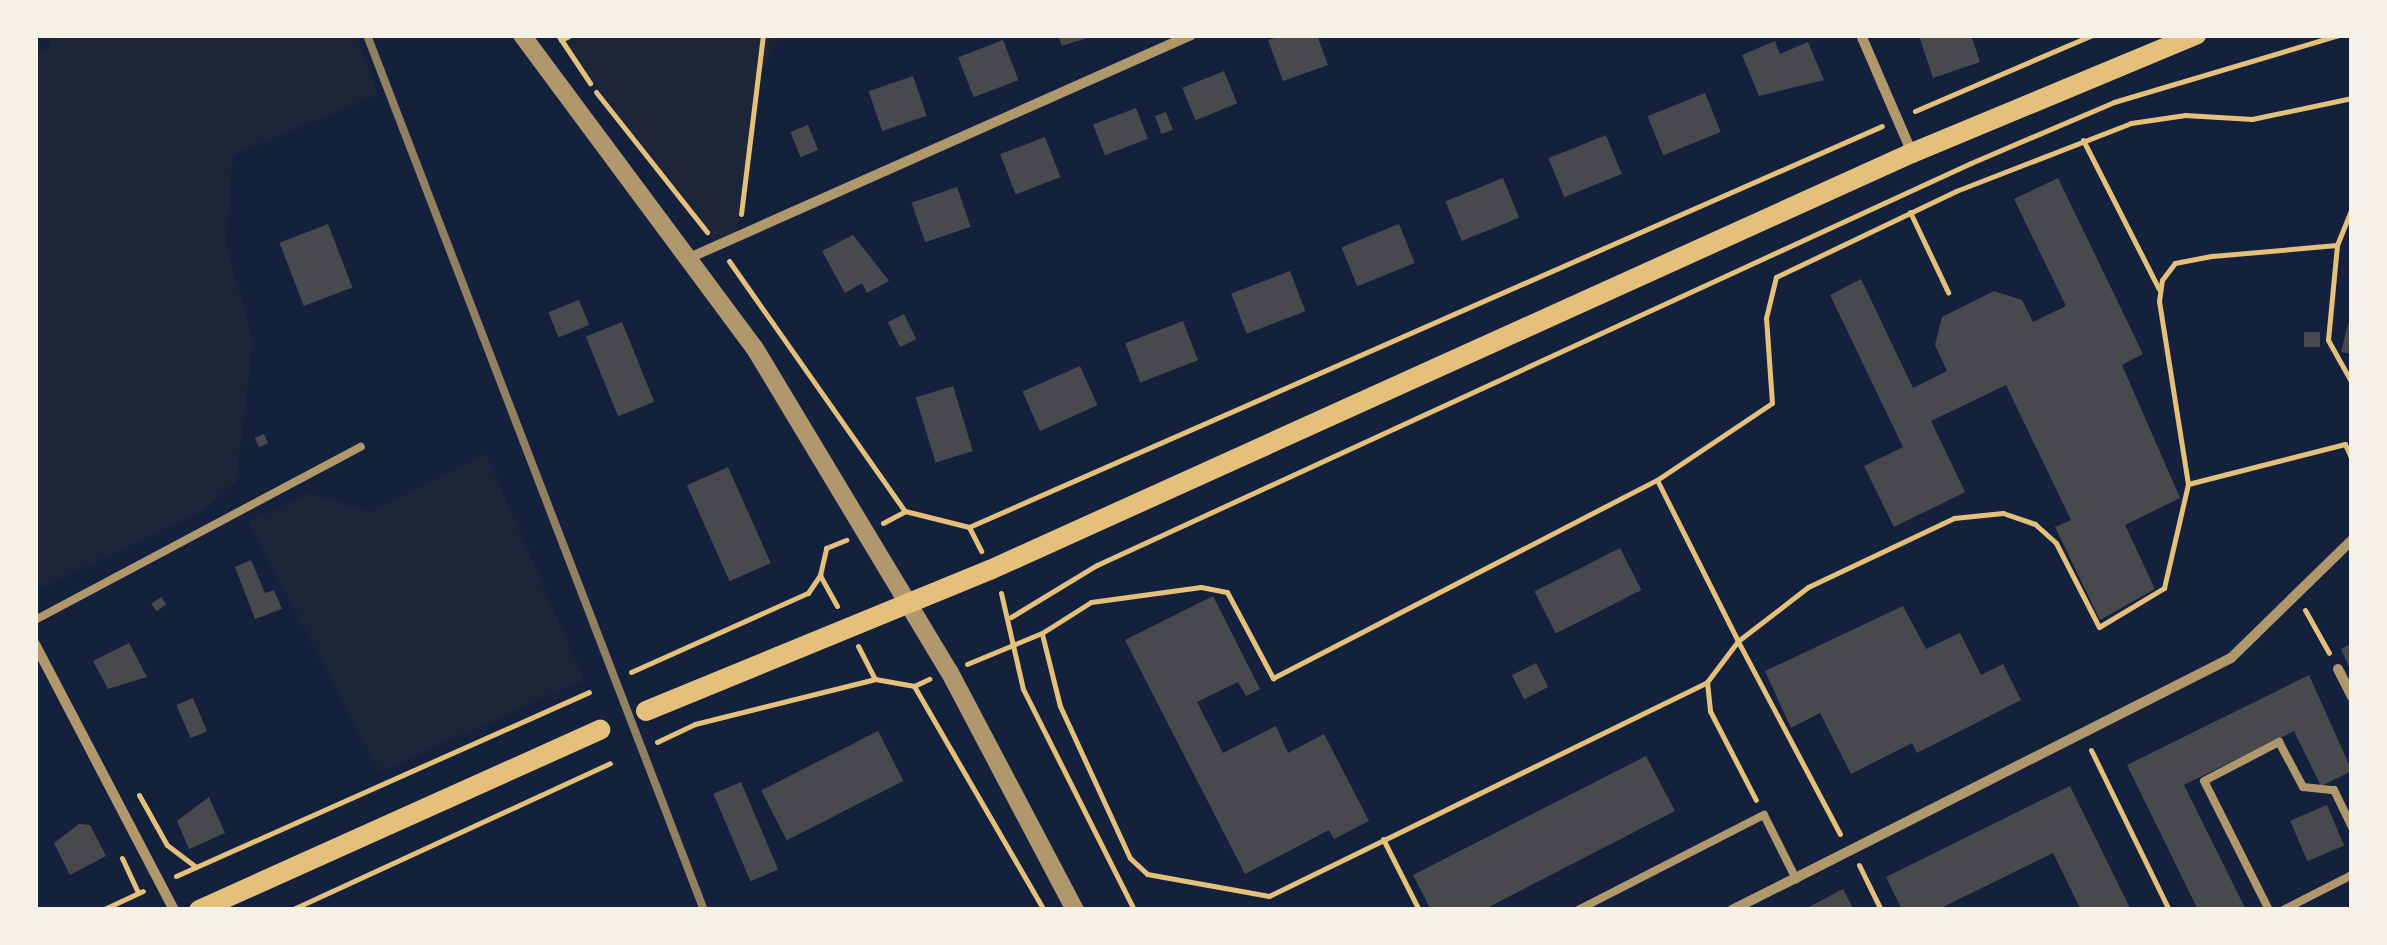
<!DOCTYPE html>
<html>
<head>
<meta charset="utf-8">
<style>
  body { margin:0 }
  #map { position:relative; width:2387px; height:945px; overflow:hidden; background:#14213d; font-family:Inter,sans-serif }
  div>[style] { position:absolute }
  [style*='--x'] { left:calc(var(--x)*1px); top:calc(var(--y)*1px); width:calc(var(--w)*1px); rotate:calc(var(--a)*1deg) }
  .green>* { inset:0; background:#1d2539 }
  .building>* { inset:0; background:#48494c; transform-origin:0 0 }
  .path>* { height:5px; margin:-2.5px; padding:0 2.5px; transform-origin:2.5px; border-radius:2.5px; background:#e5c07b }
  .service>* { height:8px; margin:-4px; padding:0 4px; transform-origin:4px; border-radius:4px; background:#b1986c }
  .minor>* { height:10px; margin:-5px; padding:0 5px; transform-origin:5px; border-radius:5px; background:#b1986c }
  .tertiary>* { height:18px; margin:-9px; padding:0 9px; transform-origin:9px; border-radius:9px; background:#b1986c }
  .secondary>* { height:20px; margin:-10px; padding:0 10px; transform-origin:10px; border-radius:10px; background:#e5c07b }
  .rail>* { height:8px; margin:-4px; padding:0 4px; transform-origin:4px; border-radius:4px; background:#918062 }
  span { translate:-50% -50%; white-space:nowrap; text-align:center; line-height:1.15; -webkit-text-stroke:10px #f6f1e7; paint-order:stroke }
  .frame { position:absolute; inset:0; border:38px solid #f6f1e7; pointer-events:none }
</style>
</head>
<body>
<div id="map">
  <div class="green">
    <div style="clip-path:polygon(49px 35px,356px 35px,378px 94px,233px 155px,226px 244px,253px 340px,236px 482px,203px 510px,45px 587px,35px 583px,35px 53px,49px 48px)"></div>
    <div style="clip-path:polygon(558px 35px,780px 35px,760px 75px,737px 237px,718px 246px)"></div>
    <div style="clip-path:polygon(486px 454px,584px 680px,380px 772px,248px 521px,309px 493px,371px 512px)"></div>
  </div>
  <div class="building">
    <div style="clip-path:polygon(1058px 35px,1093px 35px,1093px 36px,1062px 46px)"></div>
    <div style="clip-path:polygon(1284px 35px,1317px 35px,1328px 65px,1283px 81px,1268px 40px)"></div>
    <div style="clip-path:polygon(1971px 35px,1980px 62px,1933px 78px,1919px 36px)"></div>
    <div style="left:1003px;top:40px;width:43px;height:48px;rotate:69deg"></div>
    <div style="clip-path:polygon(1775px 41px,1780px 54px,1808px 42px,1824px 80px,1759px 96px,1742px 55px)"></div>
    <div style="left:1224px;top:71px;width:35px;height:45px;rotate:68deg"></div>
    <div style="left:913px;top:76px;width:42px;height:47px;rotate:71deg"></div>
    <div style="left:1705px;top:93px;width:42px;height:62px;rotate:68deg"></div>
    <div style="left:1136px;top:108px;width:33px;height:46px;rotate:69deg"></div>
    <div style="left:1166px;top:112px;width:19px;height:12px;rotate:69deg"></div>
    <div style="left:808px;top:125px;width:27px;height:19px;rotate:68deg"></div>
    <div style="left:1606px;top:135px;width:42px;height:62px;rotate:68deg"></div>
    <div style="left:1045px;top:137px;width:43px;height:48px;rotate:69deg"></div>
    <div style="left:1503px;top:178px;width:43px;height:62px;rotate:68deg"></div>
    <div style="clip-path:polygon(2058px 178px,2143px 354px,2122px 365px,2180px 498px,2125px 525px,2155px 589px,2100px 620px,2055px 527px,2071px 520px,2006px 385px,1931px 421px,1965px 492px,1894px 527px,1864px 466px,1903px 447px,1830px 295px,1861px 279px,1913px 388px,1947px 371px,1935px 345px,1942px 317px,1994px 291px,2022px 300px,2033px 322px,2066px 306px,2014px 199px)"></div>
    <div style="left:957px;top:187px;width:42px;height:48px;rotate:71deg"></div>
    <div style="left:328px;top:224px;width:68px;height:52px;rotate:69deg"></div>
    <div style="left:1399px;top:224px;width:42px;height:62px;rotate:68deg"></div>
    <div style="clip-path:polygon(853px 235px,889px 281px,867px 293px,862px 283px,845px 293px,822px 251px)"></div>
    <div style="left:1290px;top:271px;width:43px;height:63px;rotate:69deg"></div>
    <div style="left:579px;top:300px;width:27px;height:33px;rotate:68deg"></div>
    <div style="clip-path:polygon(2351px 313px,2352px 313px,2352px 354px,2341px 352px)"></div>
    <div style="left:904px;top:314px;width:28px;height:18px;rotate:64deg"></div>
    <div style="left:1183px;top:321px;width:42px;height:62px;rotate:69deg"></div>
    <div style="left:622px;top:322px;width:86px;height:39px;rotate:68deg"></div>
    <div style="left:2304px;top:332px;width:16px;height:15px"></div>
    <div style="left:1080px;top:366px;width:43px;height:63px;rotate:66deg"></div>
    <div style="left:953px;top:386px;width:68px;height:39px;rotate:73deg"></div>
    <div style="left:264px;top:434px;width:10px;height:10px;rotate:66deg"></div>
    <div style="left:728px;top:467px;width:105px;height:45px;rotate:66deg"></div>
    <div style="left:1620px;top:548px;width:47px;height:96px;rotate:63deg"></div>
    <div style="clip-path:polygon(251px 560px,265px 593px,274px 590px,282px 609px,255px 619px,235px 567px)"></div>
    <div style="clip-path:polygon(1213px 596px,1260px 689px,1246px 696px,1238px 682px,1197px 702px,1223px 753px,1276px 726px,1288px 753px,1324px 734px,1369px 821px,1334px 839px,1329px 830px,1245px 874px,1125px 640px)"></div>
    <div style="left:161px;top:597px;width:9px;height:12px;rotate:54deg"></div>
    <div style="clip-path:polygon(1903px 606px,1926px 649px,1960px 633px,1981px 675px,2003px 664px,2021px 700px,1917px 753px,1912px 743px,1851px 774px,1820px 713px,1791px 728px,1765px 671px)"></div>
    <div style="clip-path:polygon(129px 643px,147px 677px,108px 689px,93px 661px)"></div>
    <div style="clip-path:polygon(2352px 643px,2352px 673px,2341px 649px)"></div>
    <div style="left:1536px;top:663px;width:27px;height:27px;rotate:63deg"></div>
    <div style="clip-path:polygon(2309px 675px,2352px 771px,2321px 786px,2294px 731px,2184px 785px,2246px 910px,2198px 910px,2127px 765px)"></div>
    <div style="left:193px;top:698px;width:36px;height:18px;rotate:67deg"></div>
    <div style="left:878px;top:731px;width:56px;height:131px;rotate:63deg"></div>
    <div style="clip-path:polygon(1646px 756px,1675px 811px,1483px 910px,1431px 910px,1413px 875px)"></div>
    <div style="left:741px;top:782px;width:95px;height:30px;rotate:67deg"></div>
    <div style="clip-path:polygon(2070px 786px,2131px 910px,2081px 910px,2053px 853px,1937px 910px,1902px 910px,1886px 877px)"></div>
    <div style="clip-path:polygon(209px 797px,225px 833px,189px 849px,177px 821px)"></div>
    <div style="left:2327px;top:805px;width:44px;height:40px;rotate:67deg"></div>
    <div style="clip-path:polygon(79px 824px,90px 825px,106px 856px,70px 875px,54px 843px)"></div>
    <div style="clip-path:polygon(1843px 889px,1854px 910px,1803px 910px)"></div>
  </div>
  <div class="path">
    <div style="--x:558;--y:35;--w:58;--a:56.3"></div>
    <div style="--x:561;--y:40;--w:11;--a:-27"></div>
    <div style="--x:596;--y:92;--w:179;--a:51.6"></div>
    <div style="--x:1915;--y:111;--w:193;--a:-23.2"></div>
    <div style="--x:2083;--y:140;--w:167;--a:63"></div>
    <div style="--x:1910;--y:212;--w:89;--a:64.6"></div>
    <div style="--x:741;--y:214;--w:180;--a:-83"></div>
    <div style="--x:2337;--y:245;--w:95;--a:95.4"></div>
    <div style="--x:2328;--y:340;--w:49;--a:60.8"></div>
    <div style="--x:729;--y:261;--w:306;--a:54.9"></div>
    <div style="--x:905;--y:511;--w:66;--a:14"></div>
    <div style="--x:969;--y:527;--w:27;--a:63"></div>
    <div style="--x:1657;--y:480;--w:180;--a:63.3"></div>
    <div style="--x:1738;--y:641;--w:51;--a:127.1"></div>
    <div style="--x:1707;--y:682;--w:29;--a:84"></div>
    <div style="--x:1710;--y:711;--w:100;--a:62.7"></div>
    <div style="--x:2188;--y:484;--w:162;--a:-14.3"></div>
    <div style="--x:2345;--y:444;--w:17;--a:66"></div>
    <div style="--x:883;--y:523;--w:24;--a:-28"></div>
    <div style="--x:969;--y:527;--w:997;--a:-23.71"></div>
    <div style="--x:1001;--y:593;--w:98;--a:77.1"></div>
    <div style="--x:1023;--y:689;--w:247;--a:63.3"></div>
    <div style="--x:837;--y:606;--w:35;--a:-119"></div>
    <div style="--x:820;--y:575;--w:28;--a:-77"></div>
    <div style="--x:826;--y:548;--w:22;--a:-22"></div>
    <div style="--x:2305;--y:610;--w:49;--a:60.8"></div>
    <div style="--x:1011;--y:617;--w:100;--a:-31.2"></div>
    <div style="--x:1097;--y:565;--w:962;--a:-24.7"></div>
    <div style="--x:1971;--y:163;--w:155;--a:-23.1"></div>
    <div style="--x:2114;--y:102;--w:235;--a:-16.6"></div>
    <div style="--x:1042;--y:634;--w:74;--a:76"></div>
    <div style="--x:1060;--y:706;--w:167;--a:65.3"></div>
    <div style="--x:1130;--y:858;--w:23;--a:43"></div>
    <div style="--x:1147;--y:874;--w:124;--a:10.2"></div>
    <div style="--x:1269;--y:896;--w:487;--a:-26"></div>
    <div style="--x:858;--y:646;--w:37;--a:63"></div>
    <div style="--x:967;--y:664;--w:81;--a:-22.5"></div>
    <div style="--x:1042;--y:633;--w:58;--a:-32.3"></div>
    <div style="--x:1091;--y:602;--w:111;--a:-7.8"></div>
    <div style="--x:1201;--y:587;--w:26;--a:11"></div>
    <div style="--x:1227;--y:592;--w:98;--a:61.9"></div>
    <div style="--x:1273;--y:678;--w:432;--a:-27.3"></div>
    <div style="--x:1657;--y:480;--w:138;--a:-33.8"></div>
    <div style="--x:1772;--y:403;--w:85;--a:-94"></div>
    <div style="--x:1766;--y:318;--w:42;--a:-76.3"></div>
    <div style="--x:1776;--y:277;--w:199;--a:-25.5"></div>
    <div style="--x:1956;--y:191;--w:188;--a:-21.2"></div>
    <div style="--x:2131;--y:123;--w:55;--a:-8.4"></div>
    <div style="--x:2185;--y:115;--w:67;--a:3.4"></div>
    <div style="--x:2252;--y:119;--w:102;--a:-11.9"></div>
    <div style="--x:631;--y:672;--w:194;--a:-24.1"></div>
    <div style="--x:808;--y:593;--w:22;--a:-56"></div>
    <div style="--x:914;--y:686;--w:17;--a:-25"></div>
    <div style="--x:657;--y:742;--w:42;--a:-25.3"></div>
    <div style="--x:695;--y:724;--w:186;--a:-14"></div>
    <div style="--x:875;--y:679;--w:40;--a:10"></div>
    <div style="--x:914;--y:686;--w:259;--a:59.9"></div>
    <div style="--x:2091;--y:750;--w:178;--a:64"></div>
    <div style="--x:139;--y:795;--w:57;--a:60.8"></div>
    <div style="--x:167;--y:845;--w:36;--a:37"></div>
    <div style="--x:1840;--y:834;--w:218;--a:-117.9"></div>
    <div style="--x:1738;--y:641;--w:88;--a:-37.6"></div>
    <div style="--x:1808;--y:587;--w:161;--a:-25.3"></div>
    <div style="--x:1954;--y:518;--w:49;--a:-5.8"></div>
    <div style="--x:2003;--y:513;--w:34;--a:19"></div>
    <div style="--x:2035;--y:524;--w:28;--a:42"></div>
    <div style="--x:2056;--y:543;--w:94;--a:62.9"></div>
    <div style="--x:2099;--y:627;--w:76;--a:-31"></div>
    <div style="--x:2164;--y:588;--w:107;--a:-77"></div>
    <div style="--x:2188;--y:484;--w:185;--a:-99"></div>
    <div style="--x:2159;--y:301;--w:21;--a:-82"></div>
    <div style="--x:2162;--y:280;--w:21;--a:-53"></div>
    <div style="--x:2175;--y:263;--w:38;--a:-11"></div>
    <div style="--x:2212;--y:256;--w:125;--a:-5"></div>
    <div style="--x:2337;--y:245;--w:40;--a:-68"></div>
    <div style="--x:1383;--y:839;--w:80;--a:63.1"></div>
    <div style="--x:122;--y:858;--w:38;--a:65"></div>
    <div style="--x:1859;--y:865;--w:50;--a:63.9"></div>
    <div style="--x:176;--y:876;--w:452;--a:-24"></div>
    <div style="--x:102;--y:910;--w:45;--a:-24.9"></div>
    <div style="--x:291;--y:910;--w:351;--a:-24.7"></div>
  </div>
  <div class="service">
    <div style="--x:35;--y:620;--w:369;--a:-28"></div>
    <div style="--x:1578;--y:910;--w:209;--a:-27.1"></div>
    <div style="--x:1764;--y:815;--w:72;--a:63.4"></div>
    <div style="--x:2269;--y:910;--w:144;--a:-116.7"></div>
    <div style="--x:2204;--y:781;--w:85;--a:-27.5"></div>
    <div style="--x:2279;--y:742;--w:51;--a:61.9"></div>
    <div style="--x:2303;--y:787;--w:31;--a:6"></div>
    <div style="--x:2334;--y:790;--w:41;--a:64.1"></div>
    <div style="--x:2283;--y:910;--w:77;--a:-26.9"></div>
  </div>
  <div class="minor">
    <div style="--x:1861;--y:35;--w:129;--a:66.6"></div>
    <div style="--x:689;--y:258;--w:549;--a:-23.95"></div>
    <div style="--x:35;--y:644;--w:300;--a:62.4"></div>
    <div style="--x:2338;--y:669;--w:31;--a:63"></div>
    <div style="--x:1732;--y:910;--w:559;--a:-26.79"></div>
    <div style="--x:2231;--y:658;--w:169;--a:-44.3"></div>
  </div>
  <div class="tertiary">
    <div style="--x:522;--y:35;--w:389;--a:53.4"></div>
    <div style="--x:754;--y:347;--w:378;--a:59"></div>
    <div style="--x:949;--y:671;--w:270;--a:62.2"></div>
  </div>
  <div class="secondary">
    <div style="--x:646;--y:711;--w:372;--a:-22.3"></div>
    <div style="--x:990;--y:570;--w:1012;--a:-24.34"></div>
    <div style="--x:1912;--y:153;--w:308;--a:-22.6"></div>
    <div style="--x:199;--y:910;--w:440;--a:-24.2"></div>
  </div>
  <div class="rail">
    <div style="--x:367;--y:35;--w:938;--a:68.94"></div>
  </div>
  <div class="frame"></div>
</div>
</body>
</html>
